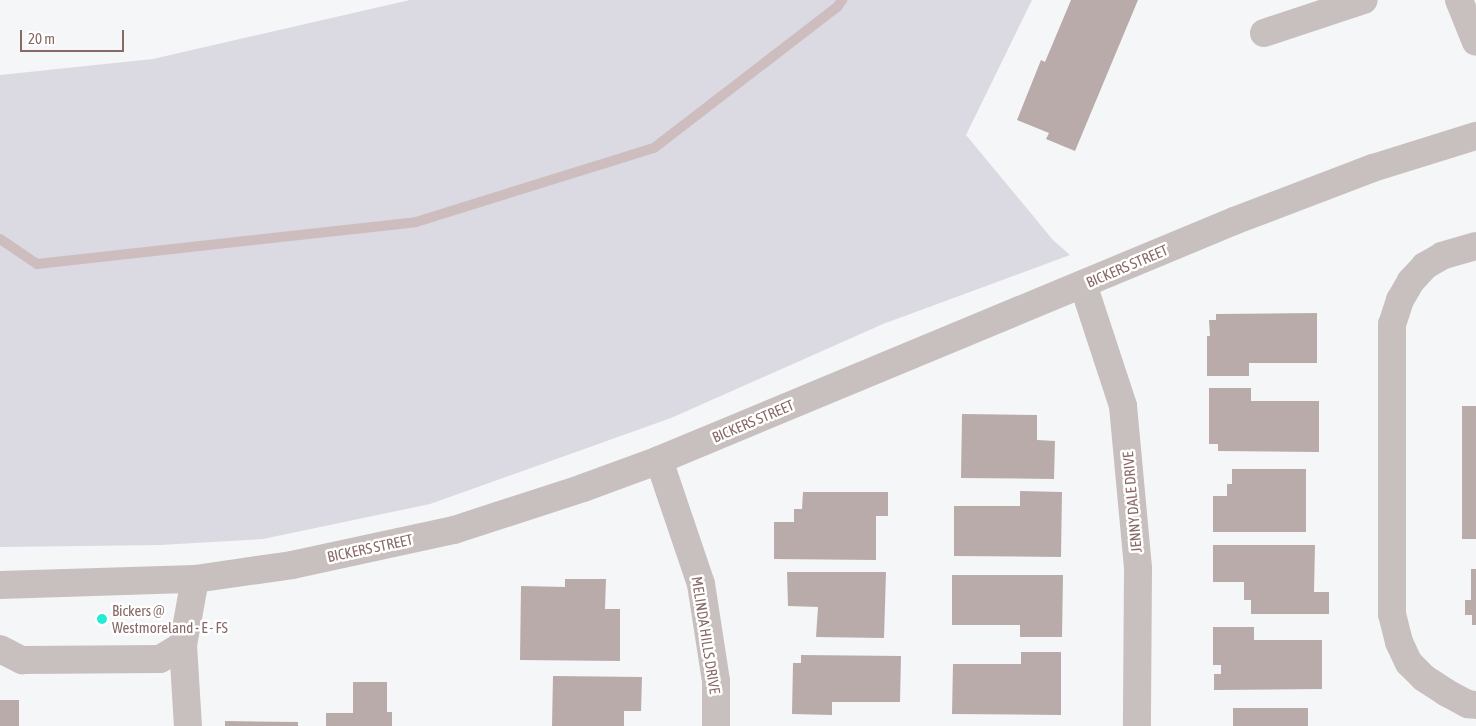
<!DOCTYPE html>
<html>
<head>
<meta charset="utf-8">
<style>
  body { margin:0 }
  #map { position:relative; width:1476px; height:726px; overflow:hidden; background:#f5f6f8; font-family:"Asap Condensed",sans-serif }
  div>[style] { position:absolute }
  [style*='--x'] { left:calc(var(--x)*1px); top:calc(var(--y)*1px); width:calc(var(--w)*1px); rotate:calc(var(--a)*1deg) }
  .green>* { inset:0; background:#dbd9e2 }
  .stream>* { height:10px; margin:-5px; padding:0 5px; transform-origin:5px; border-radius:5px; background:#cebdbf }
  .building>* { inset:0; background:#b9abaa; transform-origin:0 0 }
  .minor>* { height:28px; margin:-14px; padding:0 14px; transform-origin:14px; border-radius:14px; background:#c8bfbf }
  .dots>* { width:14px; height:14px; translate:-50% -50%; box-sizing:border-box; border:2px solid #fff; border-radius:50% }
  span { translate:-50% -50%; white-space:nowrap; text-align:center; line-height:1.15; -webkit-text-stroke:5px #fff; paint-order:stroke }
  .street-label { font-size:15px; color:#886966 }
  .poi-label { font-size:15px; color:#886966 }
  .left { translate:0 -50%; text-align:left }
  .scale { position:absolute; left:20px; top:30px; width:104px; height:22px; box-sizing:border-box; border:2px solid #886966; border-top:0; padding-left:6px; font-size:15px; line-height:18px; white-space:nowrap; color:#886966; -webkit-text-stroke:4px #fff; paint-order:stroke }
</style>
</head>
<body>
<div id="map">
  <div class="green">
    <div style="clip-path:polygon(410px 0,1032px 0,966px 135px,1053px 240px,1070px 255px,883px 324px,671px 418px,430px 504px,263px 539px,160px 545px,0 547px,0 75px,153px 59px)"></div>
  </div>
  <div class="stream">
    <div style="--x:0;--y:239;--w:45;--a:34"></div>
    <div style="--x:37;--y:264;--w:381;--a:-6.3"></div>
    <div style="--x:416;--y:222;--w:249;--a:-17.3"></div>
    <div style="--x:654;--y:148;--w:231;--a:-37.6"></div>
    <div style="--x:837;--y:7;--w:9;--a:-54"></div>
  </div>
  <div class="building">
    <div style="clip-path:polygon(1071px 0,1138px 0,1075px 151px,1046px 139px,1049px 133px,1017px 120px,1041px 60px,1045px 62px)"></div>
    <div style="clip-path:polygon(1317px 313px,1317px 363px,1249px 363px,1249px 376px,1207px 376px,1207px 336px,1210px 336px,1209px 320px,1216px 320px,1216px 314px)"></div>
    <div style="clip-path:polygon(1209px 388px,1251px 388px,1251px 401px,1319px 401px,1319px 452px,1218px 451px,1218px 444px,1209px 444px)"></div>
    <div style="left:1462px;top:406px;width:14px;height:133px"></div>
    <div style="clip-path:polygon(962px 414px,1037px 415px,1037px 440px,1055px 441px,1054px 479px,961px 478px)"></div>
    <div style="clip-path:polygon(1232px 469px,1306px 469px,1306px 532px,1213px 532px,1213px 496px,1227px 496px,1227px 484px,1232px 484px)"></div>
    <div style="clip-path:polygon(1020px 491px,1062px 492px,1061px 557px,954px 556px,954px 506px,1020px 506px)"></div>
    <div style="clip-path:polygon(803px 492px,888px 492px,888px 516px,876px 516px,876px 560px,774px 559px,774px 522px,794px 522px,794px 509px,802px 509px)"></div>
    <div style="clip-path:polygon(1213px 545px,1315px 545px,1314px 592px,1329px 592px,1329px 614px,1251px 614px,1251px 600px,1244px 600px,1244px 582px,1213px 582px)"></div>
    <div style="clip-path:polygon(1471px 569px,1476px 569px,1476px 625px,1472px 625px,1472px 615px,1465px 615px,1465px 600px,1471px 600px)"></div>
    <div style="clip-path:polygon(787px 572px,886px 572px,884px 638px,816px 637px,818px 607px,788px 606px)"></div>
    <div style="clip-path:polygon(952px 575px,1063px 575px,1062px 637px,1020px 637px,1020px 625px,952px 625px)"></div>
    <div style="clip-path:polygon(565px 579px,606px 579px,605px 609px,620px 609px,620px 661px,520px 660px,521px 586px,565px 587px)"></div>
    <div style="clip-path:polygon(1213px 627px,1254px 627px,1254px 640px,1322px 640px,1322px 689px,1214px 690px,1214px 674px,1221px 674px,1221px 665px,1213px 665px)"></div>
    <div style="clip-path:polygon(1021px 652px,1061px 652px,1061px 715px,952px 714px,953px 664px,1021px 664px)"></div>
    <div style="clip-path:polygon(801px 655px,901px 656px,900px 702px,832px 702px,832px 715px,792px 714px,793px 663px,801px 663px)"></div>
    <div style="clip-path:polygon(553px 676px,642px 677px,641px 711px,624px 711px,624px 726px,552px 726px)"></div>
    <div style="clip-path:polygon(353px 682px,387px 682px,387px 712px,392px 712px,392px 726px,326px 726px,326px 713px,353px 713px)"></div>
    <div style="left:0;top:700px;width:19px;height:26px"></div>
    <div style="left:1233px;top:708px;width:75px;height:18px"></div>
    <div style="clip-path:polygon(225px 721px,298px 722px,298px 726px,225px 726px)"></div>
  </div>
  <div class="minor">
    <div style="--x:1459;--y:0;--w:45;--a:68"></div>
    <div style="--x:1264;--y:33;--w:105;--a:-18.3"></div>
    <div style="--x:1476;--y:246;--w:35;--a:164"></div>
    <div style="--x:1442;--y:256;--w:20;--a:150"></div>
    <div style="--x:1425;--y:266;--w:21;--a:133"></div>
    <div style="--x:1411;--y:281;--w:22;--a:120"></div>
    <div style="--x:1400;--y:300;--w:25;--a:108"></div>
    <div style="--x:1392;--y:324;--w:290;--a:90"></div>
    <div style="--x:1392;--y:614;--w:29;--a:76"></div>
    <div style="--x:1399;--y:642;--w:23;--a:65"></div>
    <div style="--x:1409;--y:663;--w:21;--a:45"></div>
    <div style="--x:1424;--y:678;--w:27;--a:33"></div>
    <div style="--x:1447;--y:693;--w:24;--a:28"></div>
    <div style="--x:1468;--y:704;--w:8;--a:7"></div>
    <div style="--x:1083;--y:284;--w:128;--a:71.8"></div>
    <div style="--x:1123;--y:406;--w:164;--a:84.7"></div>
    <div style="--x:1138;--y:569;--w:157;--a:90.4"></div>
    <div style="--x:659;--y:460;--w:131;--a:71.3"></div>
    <div style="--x:701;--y:584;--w:98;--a:81.2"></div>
    <div style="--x:716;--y:681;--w:45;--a:90"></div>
    <div style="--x:0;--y:585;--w:195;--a:-1.8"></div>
    <div style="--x:195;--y:579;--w:98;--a:-8.2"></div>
    <div style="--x:292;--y:565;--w:166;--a:-12.2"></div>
    <div style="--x:454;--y:530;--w:136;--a:-18"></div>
    <div style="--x:583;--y:488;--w:81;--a:-20.2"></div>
    <div style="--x:659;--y:460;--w:623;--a:-22.57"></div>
    <div style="--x:1234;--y:221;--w:149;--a:-20.9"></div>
    <div style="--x:1373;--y:168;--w:108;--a:-17.3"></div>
    <div style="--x:183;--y:645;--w:81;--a:86.5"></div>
    <div style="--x:0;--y:649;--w:25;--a:27"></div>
    <div style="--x:22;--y:660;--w:138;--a:-0.4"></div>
    <div style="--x:160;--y:659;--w:27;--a:-31"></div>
    <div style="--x:183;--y:645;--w:67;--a:-79.7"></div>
  </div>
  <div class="dots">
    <div style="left:102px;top:619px;background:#22ecd3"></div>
  </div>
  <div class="street-label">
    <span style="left:1127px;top:266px;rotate:-23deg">BICKERS STREET</span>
    <span style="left:753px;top:421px;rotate:-23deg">BICKERS STREET</span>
    <span style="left:1132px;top:502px;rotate:-95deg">JENNY DALE DRIVE</span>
    <span style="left:370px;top:548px;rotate:-12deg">BICKERS STREET</span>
    <span style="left:706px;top:635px;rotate:81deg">MELINDA HILLS DRIVE</span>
  </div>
  <div class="poi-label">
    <span class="left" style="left:112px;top:619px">Bickers @<br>Westmoreland - E - FS</span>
  </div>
  <div class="scale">20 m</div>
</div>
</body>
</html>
